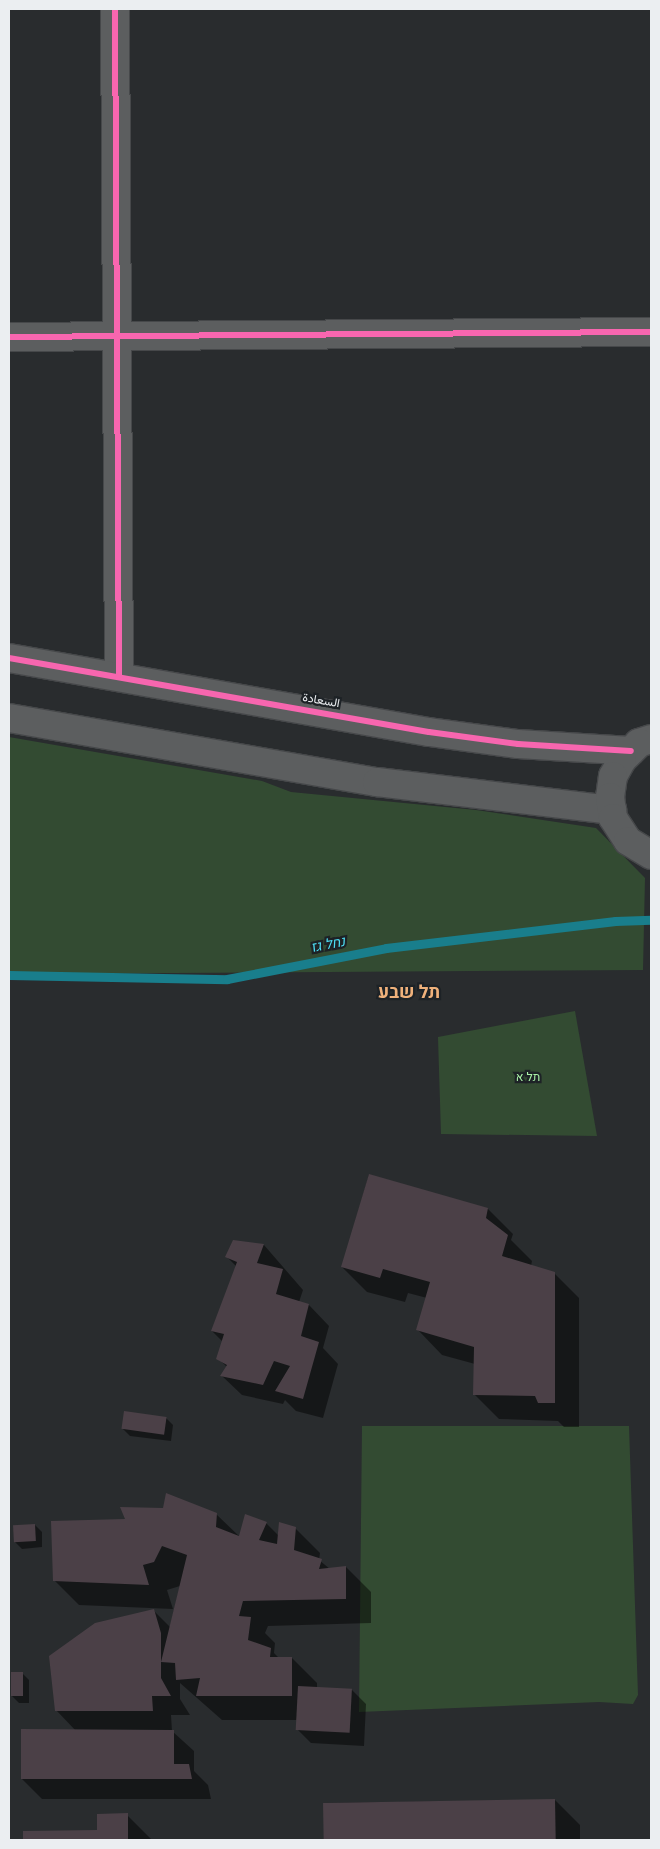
<!DOCTYPE html>
<html>
<head>
<meta charset="utf-8">
<style>
  body { margin:0 }
  #map { position:relative; width:660px; height:1849px; overflow:hidden; background:#292c2e; font-family:"Fira Sans",Vazirmatn,Heebo,sans-serif }
  div>[style] { position:absolute }
  [style*='--x'] { left:calc(var(--x)*1px); top:calc(var(--y)*1px); width:calc(var(--w)*1px); rotate:calc(var(--a)*1deg) }
  .green>* { inset:0; background:#334b32 }
  .shadow>* { inset:0; background:#0007 }
  .stream>* { height:9px; margin:-4.5px; padding:0 4.5px; transform-origin:4.5px; border-radius:4.5px; background:#197e8c }
  .building>* { inset:0; background:#4b4047; transform-origin:0 0 }
  .roads { filter:drop-shadow(1px 0 #46484a) drop-shadow(-1px 0 #46484a) drop-shadow(0 1px #46484a) drop-shadow(0 -1px #46484a) }
  .minor>* { height:28px; margin:-14px; padding:0 14px; transform-origin:14px; border-radius:14px; background:#5c5e5f }
  .cycleway>* { height:6px; margin:-3px; padding:0 3px; transform-origin:3px; border-radius:3px; background:#f766af }
  span { translate:-50% -50%; white-space:nowrap; text-align:center; line-height:1.15; -webkit-text-stroke:4.5px #1d2226; paint-order:stroke }
  .street-label { font-size:12px; color:#ebeef1 }
  .park-label { font-size:12px; color:#a9f1a6 }
  .water-label { font-size:14px; color:#4dddf3; font-style:italic }
  .district-label { font-size:18px; color:#efb17b; font-weight:700 }
  .frame { position:absolute; inset:0; border:10px solid #ebeef1; pointer-events:none }
</style>
</head>
<body>
<div id="map">
  <div class="green">
    <div style="clip-path:polygon(9px 737px,262px 781px,291px 792px,476px 810px,596px 828px,645px 878px,643px 970px,9px 974px)"></div>
    <div style="clip-path:polygon(575px 1011px,597px 1136px,441px 1134px,438px 1037px)"></div>
    <div style="clip-path:polygon(362px 1426px,629px 1426px,638px 1695px,633px 1704px,599px 1702px,359px 1712px)"></div>
  </div>
  <div class="shadow">
    <div style="clip-path:polygon(369px 1175px,488px 1209px,513px 1234px,511px 1240px,532px 1261px,531px 1266px,554px 1273px,579px 1298px,579px 1427px,564px 1427px,558px 1421px,499px 1419px,474px 1394px,475px 1364px,442px 1355px,418px 1330px,427px 1298px,408px 1293px,405px 1302px,367px 1292px,342px 1267px)"></div>
    <div style="clip-path:polygon(234px 1241px,264px 1245px,303px 1290px,299px 1302px,309px 1305px,329px 1326px,323px 1348px,338px 1364px,323px 1418px,296px 1411px,285px 1400px,283px 1404px,242px 1395px,222px 1376px,227px 1367px,218px 1358px,223px 1342px,212px 1331px,236px 1266px,227px 1257px)"></div>
    <div style="clip-path:polygon(166px 1418px,173px 1425px,171px 1441px,130px 1436px,123px 1429px)"></div>
    <div style="clip-path:polygon(216px 1514px,240px 1537px,266px 1523px,279px 1536px,295px 1528px,320px 1553px,319px 1560px,330px 1569px,346px 1567px,371px 1592px,371px 1623px,268px 1626px,265px 1633px,275px 1643px,274px 1653px,279px 1658px,292px 1658px,317px 1683px,317px 1688px,352px 1690px,366px 1704px,364px 1746px,311px 1743px,297px 1729px,298px 1720px,222px 1720px,180px 1683px,180px 1699px,190px 1715px,171px 1715px,172px 1731px,194px 1751px,194px 1771px,208px 1785px,211px 1799px,42px 1799px,22px 1779px,76px 1731px,56px 1710px,154px 1611px,170px 1627px,180px 1586px,167px 1590px,173px 1609px,79px 1605px,54px 1580px,127px 1520px)"></div>
    <div style="clip-path:polygon(35px 1525px,42px 1532px,42px 1547px,22px 1549px,15px 1542px)"></div>
    <div style="clip-path:polygon(22px 1673px,29px 1680px,29px 1703px,19px 1703px,12px 1696px)"></div>
    <div style="clip-path:polygon(555px 1800px,580px 1825px,580px 1840px,324px 1840px,324px 1803px)"></div>
    <div style="clip-path:polygon(127px 1815px,152px 1840px,24px 1840px,24px 1832px,98px 1832px)"></div>
  </div>
  <div class="stream">
    <div style="--x:9;--y:975;--w:218;--a:1.1"></div>
    <div style="--x:227;--y:979;--w:162;--a:-11"></div>
    <div style="--x:386;--y:948;--w:231;--a:-6.7"></div>
    <div style="--x:615;--y:921;--w:36;--a:-2"></div>
  </div>
  <div class="building">
    <div style="clip-path:polygon(369px 1174px,488px 1208px,486px 1218px,508px 1235px,502px 1256px,555px 1272px,555px 1403px,538px 1403px,535px 1396px,473px 1395px,474px 1347px,416px 1330px,430px 1282px,383px 1269px,380px 1278px,341px 1267px)"></div>
    <div style="clip-path:polygon(233px 1240px,264px 1244px,257px 1263px,283px 1269px,276px 1294px,309px 1304px,301px 1336px,319px 1342px,303px 1399px,275px 1391px,290px 1366px,274px 1361px,263px 1385px,220px 1376px,227px 1365px,216px 1359px,224px 1334px,211px 1331px,237px 1262px,225px 1257px)"></div>
    <div style="left:124px;top:1411px;width:43px;height:18px;rotate:8deg"></div>
    <div style="clip-path:polygon(166px 1493px,217px 1513px,216px 1527px,239px 1536px,245px 1514px,267px 1522px,259px 1540px,277px 1544px,279px 1522px,296px 1527px,294px 1550px,322px 1559px,319px 1569px,346px 1566px,346px 1599px,243px 1601px,239px 1616px,251px 1617px,248px 1640px,271px 1648px,270px 1657px,292px 1657px,292px 1696px,196px 1696px,200px 1678px,176px 1680px,175px 1663px,161px 1662px,187px 1555px,162px 1546px,154px 1562px,143px 1565px,149px 1585px,53px 1581px,51px 1521px,125px 1519px,120px 1507px,163px 1508px)"></div>
    <div style="left:35px;top:1524px;width:17px;height:22px;rotate:87deg"></div>
    <div style="clip-path:polygon(154px 1609px,161px 1633px,161px 1678px,171px 1696px,152px 1696px,153px 1711px,55px 1711px,49px 1656px,95px 1623px)"></div>
    <div style="left:11px;top:1672px;width:12px;height:24px"></div>
    <div style="left:298px;top:1686px;width:54px;height:44px;rotate:3deg"></div>
    <div style="clip-path:polygon(21px 1729px,174px 1730px,174px 1764px,189px 1764px,192px 1779px,21px 1779px)"></div>
    <div style="left:555px;top:1799px;width:41px;height:232px;rotate:89deg"></div>
    <div style="clip-path:polygon(128px 1813px,128px 1840px,23px 1840px,23px 1831px,97px 1830px,97px 1814px)"></div>
  </div>
  <div class="roads">
    <div class="minor">
      <div style="--x:115;--y:9;--w:666;--a:89.66"></div>
      <div style="--x:9;--y:337;--w:642;--a:-0.45"></div>
      <div style="--x:9;--y:658;--w:426;--a:10"></div>
      <div style="--x:429;--y:732;--w:90;--a:7.7"></div>
      <div style="--x:518;--y:744;--w:113;--a:3.5"></div>
      <div style="--x:9;--y:718;--w:374;--a:9.9"></div>
      <div style="--x:377;--y:782;--w:237;--a:6.8"></div>
      <div style="--x:651;--y:739;--w:13;--a:162"></div>
      <div style="--x:639;--y:743;--w:24;--a:135"></div>
      <div style="--x:622;--y:760;--w:18;--a:119"></div>
      <div style="--x:613;--y:776;--w:21;--a:98"></div>
      <div style="--x:610;--y:797;--w:21;--a:82"></div>
      <div style="--x:613;--y:818;--w:27;--a:57"></div>
      <div style="--x:628;--y:841;--w:27;--a:31"></div>
    </div>
  </div>
  <div class="cycleway">
    <div style="--x:115;--y:9;--w:666;--a:89.66"></div>
    <div style="--x:9;--y:337;--w:642;--a:-0.45"></div>
    <div style="--x:9;--y:658;--w:426;--a:10"></div>
    <div style="--x:429;--y:732;--w:90;--a:7.7"></div>
    <div style="--x:518;--y:744;--w:113;--a:3.5"></div>
  </div>
  <div class="street-label">
    <span style="left:321px;top:701px;rotate:10deg">السعادة</span>
  </div>
  <div class="park-label">
    <span style="left:528px;top:1078px">תל א</span>
  </div>
  <div class="water-label">
    <span style="left:328px;top:945px;rotate:-11deg">נחל גז</span>
  </div>
  <div class="district-label">
    <span style="left:409px;top:992px">תל שבע</span>
  </div>
  <div class="frame"></div>
</div>
</body>
</html>
